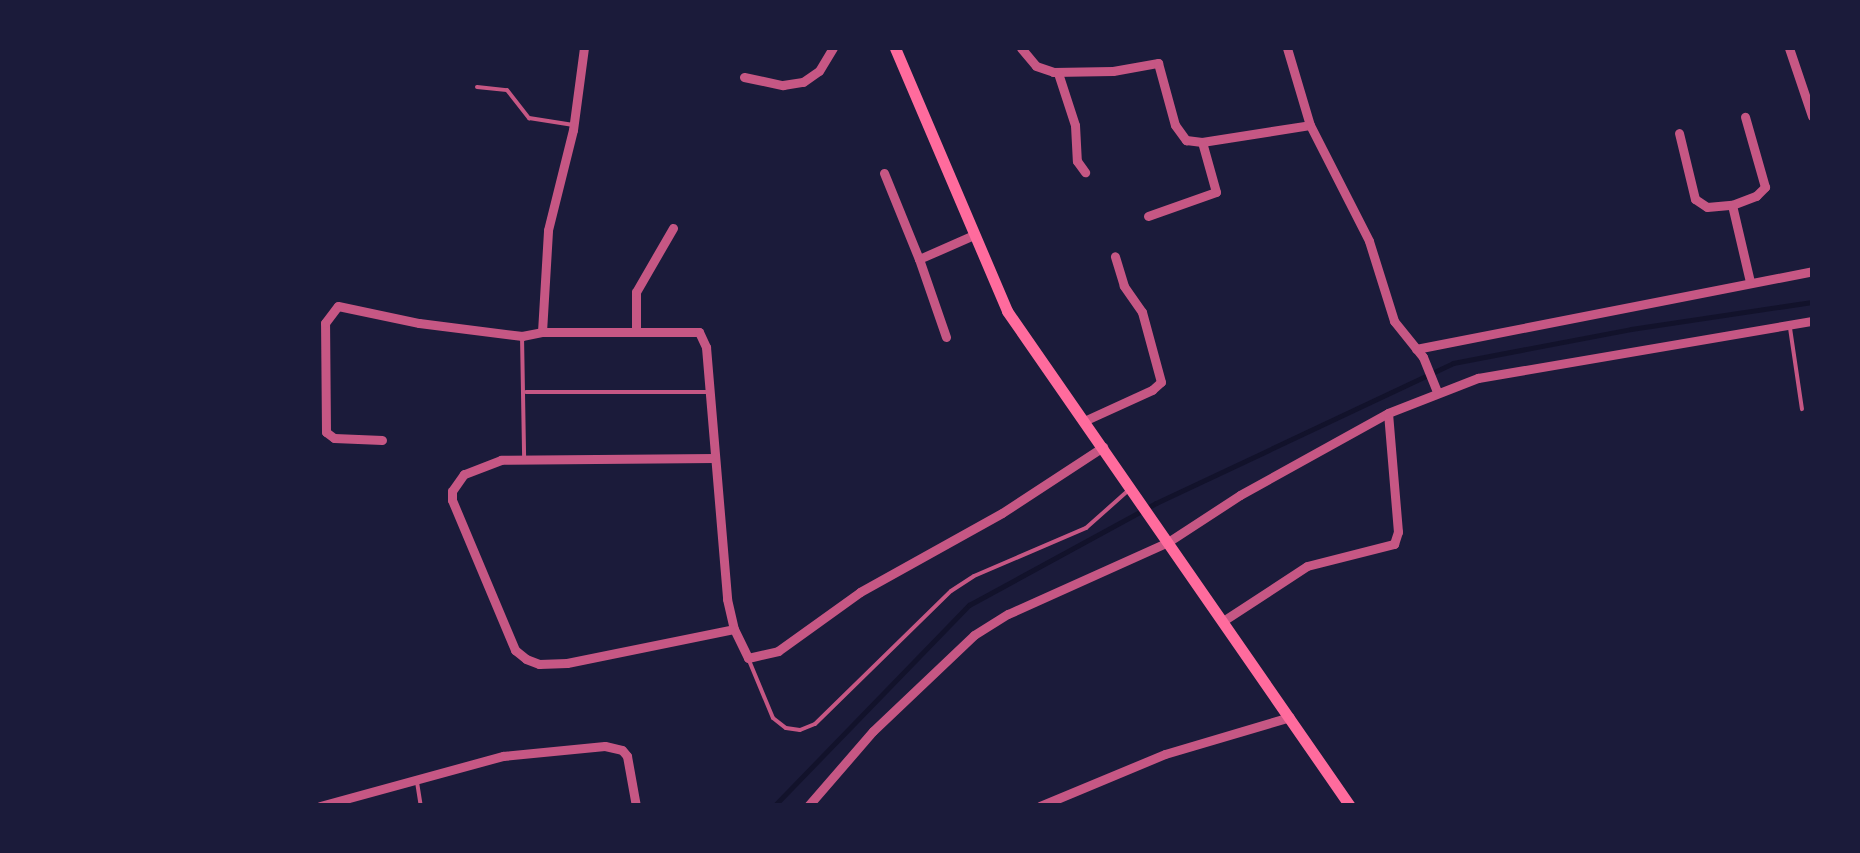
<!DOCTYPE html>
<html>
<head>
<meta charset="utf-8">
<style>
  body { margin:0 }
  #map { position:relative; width:1860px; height:853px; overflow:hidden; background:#1b1b3a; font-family:"Work Sans",sans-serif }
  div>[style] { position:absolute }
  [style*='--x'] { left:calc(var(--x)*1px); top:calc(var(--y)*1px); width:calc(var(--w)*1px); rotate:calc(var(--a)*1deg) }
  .stream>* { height:5px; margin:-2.5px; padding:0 2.5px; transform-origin:2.5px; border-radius:2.5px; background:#12122b }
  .service>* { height:4px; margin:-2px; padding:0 2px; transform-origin:2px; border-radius:2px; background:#c65784 }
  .minor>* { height:9px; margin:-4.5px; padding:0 4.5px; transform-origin:4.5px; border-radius:4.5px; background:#c65784 }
  .secondary>* { height:11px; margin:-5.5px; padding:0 5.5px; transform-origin:5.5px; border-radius:5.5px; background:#ff6b9d }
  span { translate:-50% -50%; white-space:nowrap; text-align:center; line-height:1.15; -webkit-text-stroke:9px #1b1b3a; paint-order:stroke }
  .frame { position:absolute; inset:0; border:50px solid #1b1b3a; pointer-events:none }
</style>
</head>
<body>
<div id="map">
  <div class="stream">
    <div style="--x:774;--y:806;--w:280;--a:-45.9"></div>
    <div style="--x:969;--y:605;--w:213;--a:-28.6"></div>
    <div style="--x:1156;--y:503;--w:328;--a:-25.2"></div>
    <div style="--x:1453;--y:363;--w:181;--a:-10.8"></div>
    <div style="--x:1631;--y:329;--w:183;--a:-8.5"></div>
  </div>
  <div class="service">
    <div style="--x:477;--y:87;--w:30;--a:6"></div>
    <div style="--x:507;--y:90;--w:36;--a:52"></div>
    <div style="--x:529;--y:118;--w:45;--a:9"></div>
    <div style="--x:1790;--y:328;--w:82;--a:81.6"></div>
    <div style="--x:522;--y:336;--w:120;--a:89"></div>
    <div style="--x:526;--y:392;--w:184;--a:0"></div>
    <div style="--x:748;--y:658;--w:65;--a:67.4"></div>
    <div style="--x:773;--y:718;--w:16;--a:38"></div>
    <div style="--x:786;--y:728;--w:14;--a:8"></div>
    <div style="--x:800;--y:730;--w:16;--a:-22"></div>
    <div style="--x:815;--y:724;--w:190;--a:-44.4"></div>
    <div style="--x:951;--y:591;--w:27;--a:-33"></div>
    <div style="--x:974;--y:576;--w:122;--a:-23.2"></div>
    <div style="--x:1086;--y:528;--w:59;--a:-41.6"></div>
    <div style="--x:417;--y:782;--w:24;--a:81"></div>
  </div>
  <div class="minor">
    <div style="--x:1021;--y:48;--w:23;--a:50"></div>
    <div style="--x:1036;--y:66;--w:18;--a:19"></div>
    <div style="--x:1053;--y:72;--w:60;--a:-1"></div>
    <div style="--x:1113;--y:71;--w:46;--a:-10.1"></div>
    <div style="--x:1158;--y:63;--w:64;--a:74.7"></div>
    <div style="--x:1175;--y:125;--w:19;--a:54"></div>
    <div style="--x:1186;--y:140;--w:16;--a:7"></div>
    <div style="--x:1202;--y:142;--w:109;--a:-8.9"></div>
    <div style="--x:1287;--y:48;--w:80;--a:73.4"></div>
    <div style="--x:1310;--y:125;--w:130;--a:63"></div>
    <div style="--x:1369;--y:241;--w:84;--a:72.6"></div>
    <div style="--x:1394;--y:321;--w:46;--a:51.1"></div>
    <div style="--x:1423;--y:357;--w:38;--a:68"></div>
    <div style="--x:1789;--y:48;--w:72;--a:71.3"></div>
    <div style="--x:1058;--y:73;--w:55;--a:71.9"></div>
    <div style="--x:1075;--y:125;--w:36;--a:87"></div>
    <div style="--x:1077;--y:161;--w:14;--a:54"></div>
    <div style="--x:744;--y:77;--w:40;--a:12"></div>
    <div style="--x:783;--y:85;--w:20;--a:-9"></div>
    <div style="--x:803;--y:82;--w:19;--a:-35"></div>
    <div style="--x:819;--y:71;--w:27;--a:-59"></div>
    <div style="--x:1679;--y:133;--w:68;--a:76.4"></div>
    <div style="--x:1695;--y:199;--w:14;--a:34"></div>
    <div style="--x:1707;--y:207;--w:25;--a:-5"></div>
    <div style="--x:1732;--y:205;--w:79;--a:76.8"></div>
    <div style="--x:884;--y:173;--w:93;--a:67.9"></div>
    <div style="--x:1732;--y:205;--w:26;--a:-21"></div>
    <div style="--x:1756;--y:196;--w:13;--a:-45"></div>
    <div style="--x:1765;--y:187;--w:73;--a:-105.9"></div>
    <div style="--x:1148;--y:216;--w:72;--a:-19.4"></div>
    <div style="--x:1216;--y:192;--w:52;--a:-105.6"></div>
    <div style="--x:636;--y:331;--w:39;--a:-90"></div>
    <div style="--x:636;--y:292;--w:74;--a:-60"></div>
    <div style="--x:542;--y:332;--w:102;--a:-86.6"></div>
    <div style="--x:548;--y:230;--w:103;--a:-76"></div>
    <div style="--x:573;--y:130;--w:83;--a:-82.4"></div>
    <div style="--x:946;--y:337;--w:83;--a:-109.1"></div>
    <div style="--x:919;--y:259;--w:60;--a:-23.6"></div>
    <div style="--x:1416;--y:349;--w:404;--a:-11.1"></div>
    <div style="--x:1084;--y:421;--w:75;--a:-24.5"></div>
    <div style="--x:1152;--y:390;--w:12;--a:-42"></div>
    <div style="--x:1161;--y:382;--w:73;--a:-105.2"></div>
    <div style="--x:1142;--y:312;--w:32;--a:-125"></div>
    <div style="--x:1124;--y:286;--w:31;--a:-107"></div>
    <div style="--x:382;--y:440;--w:48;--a:-177.6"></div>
    <div style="--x:334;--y:438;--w:10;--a:-143"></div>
    <div style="--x:326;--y:432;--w:109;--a:-90.5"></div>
    <div style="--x:325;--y:323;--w:21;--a:-53"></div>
    <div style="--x:338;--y:306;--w:83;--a:11.9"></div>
    <div style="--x:419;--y:323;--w:104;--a:7.2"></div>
    <div style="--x:522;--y:336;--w:20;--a:-11"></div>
    <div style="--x:542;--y:332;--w:157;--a:0"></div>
    <div style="--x:699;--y:332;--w:17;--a:65"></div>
    <div style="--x:706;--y:347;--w:253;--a:85.2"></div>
    <div style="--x:727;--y:599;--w:31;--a:77"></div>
    <div style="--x:734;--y:629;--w:32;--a:64"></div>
    <div style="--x:748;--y:658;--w:31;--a:-13"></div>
    <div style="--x:778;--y:651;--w:101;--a:-35.7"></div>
    <div style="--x:860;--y:592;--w:162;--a:-29.1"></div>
    <div style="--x:1002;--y:513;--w:121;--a:-33.2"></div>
    <div style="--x:715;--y:458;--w:214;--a:179.5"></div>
    <div style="--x:501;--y:460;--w:40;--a:159"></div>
    <div style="--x:464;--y:474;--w:21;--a:125"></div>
    <div style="--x:452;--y:491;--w:9;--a:90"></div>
    <div style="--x:452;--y:500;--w:163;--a:67.2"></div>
    <div style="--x:515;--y:650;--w:14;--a:39"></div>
    <div style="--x:526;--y:659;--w:14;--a:21"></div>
    <div style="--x:539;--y:664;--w:28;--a:-2"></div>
    <div style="--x:567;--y:663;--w:170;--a:-11.5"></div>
    <div style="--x:1223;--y:621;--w:100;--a:-33.2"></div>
    <div style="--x:1307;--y:566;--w:90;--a:-14.2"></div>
    <div style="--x:1394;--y:544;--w:13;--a:-72"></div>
    <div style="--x:1398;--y:532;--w:119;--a:-94.8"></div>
    <div style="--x:320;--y:806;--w:190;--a:-15.3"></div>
    <div style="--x:503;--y:756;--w:102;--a:-5.6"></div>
    <div style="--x:605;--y:746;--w:17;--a:13"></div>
    <div style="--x:622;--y:750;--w:8;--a:50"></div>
    <div style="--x:627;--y:756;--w:51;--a:79.8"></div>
    <div style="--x:808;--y:806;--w:99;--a:-49.1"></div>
    <div style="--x:873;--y:731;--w:139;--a:-43.5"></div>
    <div style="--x:974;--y:635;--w:40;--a:-32"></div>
    <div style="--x:1008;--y:614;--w:175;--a:-24.2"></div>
    <div style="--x:1168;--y:542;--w:86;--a:-33.1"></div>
    <div style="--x:1240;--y:495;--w:169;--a:-29"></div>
    <div style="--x:1388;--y:413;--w:97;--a:-21.3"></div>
    <div style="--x:1478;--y:378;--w:339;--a:-9.7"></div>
    <div style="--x:1040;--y:806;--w:135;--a:-22.6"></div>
    <div style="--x:1165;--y:754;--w:130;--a:-16.5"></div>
  </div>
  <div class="secondary">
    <div style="--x:895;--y:48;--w:286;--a:66.9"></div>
    <div style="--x:1007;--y:311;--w:602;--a:55.28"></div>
  </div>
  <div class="frame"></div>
</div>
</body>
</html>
